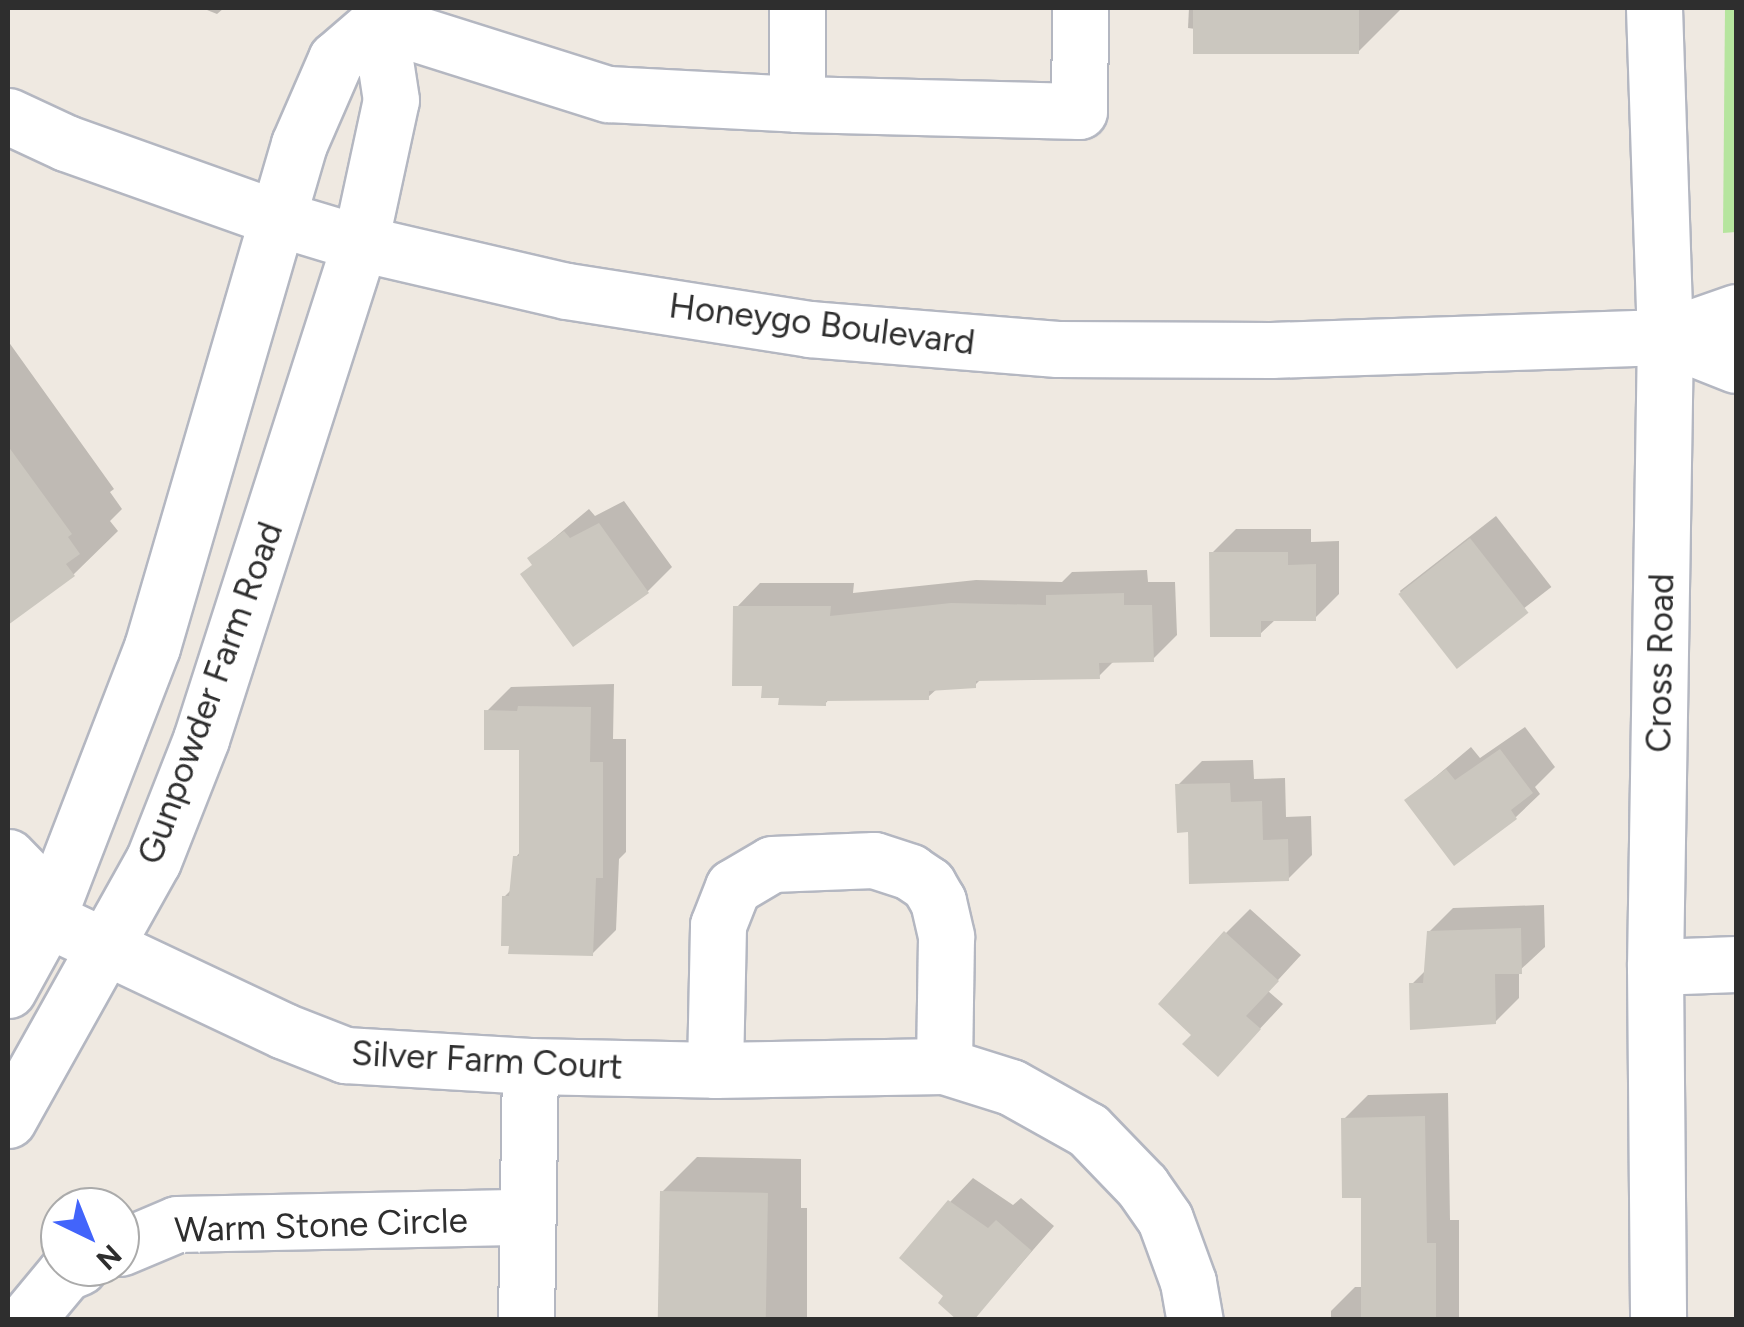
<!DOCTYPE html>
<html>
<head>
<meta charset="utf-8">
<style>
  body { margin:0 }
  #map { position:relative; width:1744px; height:1327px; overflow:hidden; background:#efe9e1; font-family:Figtree,sans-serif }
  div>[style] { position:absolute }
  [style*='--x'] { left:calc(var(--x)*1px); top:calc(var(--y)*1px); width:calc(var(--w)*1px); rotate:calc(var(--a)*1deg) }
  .green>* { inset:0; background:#b6e59e }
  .shadow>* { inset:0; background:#0003; transform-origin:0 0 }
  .building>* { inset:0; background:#cbc7bf; transform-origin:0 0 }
  .roads { filter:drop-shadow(2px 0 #b4b7c1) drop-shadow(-2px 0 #b4b7c1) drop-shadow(0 2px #b4b7c1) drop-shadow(0 -2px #b4b7c1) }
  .minor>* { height:55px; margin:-27.5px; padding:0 27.5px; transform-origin:27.5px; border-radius:27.5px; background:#fff }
  .secondary>* { height:55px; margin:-27.5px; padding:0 27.5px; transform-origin:27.5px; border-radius:27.5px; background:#fff }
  span { translate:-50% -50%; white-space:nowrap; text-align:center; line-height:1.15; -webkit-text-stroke:10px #fff; paint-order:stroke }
  .street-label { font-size:35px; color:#2e2e2e }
  .frame { position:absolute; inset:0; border:10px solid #2e2e2e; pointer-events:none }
  .north { position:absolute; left:40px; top:1187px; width:100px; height:100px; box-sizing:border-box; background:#fff; border:2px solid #ababab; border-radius:50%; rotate:137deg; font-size:28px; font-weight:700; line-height:40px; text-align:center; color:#2e2e2e }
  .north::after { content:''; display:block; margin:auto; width:35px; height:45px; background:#4264fb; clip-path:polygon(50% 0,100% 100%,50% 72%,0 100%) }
</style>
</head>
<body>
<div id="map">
  <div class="green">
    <div style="clip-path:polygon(1725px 8px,1736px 8px,1736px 232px,1723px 233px)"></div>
  </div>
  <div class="shadow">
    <div style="clip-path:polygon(202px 8px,224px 8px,217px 14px)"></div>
    <div style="clip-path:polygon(1189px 8px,1402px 8px,1359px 51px,1188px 28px)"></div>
    <div style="clip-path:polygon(8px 341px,114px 489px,110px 492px,122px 509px,110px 521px,118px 531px,74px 574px,8px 622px)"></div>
    <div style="clip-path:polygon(624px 501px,672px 567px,648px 591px,574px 644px,530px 558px,589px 509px,595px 516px)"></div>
    <div style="left:1496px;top:516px;width:90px;height:122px;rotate:52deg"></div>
    <div style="clip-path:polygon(1236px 529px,1311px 529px,1311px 542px,1339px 541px,1339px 594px,1315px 618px,1276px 619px,1260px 634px,1212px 553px)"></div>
    <div style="clip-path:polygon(1147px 570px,1148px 582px,1175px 582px,1177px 635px,1153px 659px,1115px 660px,1099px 676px,982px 678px,975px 685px,938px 688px,928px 697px,830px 698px,825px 704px,781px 696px,764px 683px,736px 608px,760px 583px,854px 583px,853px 593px,976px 580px,1062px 582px,1072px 572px)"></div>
    <div style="clip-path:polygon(614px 684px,613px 739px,626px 739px,626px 852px,619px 859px,616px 930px,592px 954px,504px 897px,512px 889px,516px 857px,521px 851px,522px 747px,487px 711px,511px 687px)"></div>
    <div style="clip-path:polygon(1525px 727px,1555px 767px,1535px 787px,1540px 794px,1516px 817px,1408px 800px,1471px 747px,1480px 758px)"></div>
    <div style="clip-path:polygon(1253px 760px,1254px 779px,1285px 778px,1286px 817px,1311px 816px,1312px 855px,1288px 879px,1178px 785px,1202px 761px)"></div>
    <div style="clip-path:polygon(1544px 905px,1545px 947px,1519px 971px,1519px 998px,1495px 1022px,1412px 984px,1427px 969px,1429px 932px,1453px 908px)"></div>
    <div style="clip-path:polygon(1250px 909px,1301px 955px,1268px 991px,1283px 1004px,1241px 1049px,1195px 1035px,1226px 933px)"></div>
    <div style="clip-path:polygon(1448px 1093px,1450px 1220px,1459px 1220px,1459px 1320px,1331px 1320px,1331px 1311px,1355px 1287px,1363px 1287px,1363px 1196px,1344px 1119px,1368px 1095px)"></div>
    <div style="clip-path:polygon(697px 1157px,801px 1159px,801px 1208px,807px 1208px,807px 1320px,661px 1320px,662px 1192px)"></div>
    <div style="clip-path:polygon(973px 1178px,1013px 1205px,1021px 1198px,1054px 1226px,972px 1320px,946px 1295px,950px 1202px)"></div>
  </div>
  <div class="building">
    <div style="left:1193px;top:8px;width:166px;height:46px"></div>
    <div style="clip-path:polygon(8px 446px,72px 534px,68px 537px,80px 554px,66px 564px,75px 576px,8px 625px)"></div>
    <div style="clip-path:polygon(599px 523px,649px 593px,573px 647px,520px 574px,532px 565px,527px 558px,564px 531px,570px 538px)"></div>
    <div style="left:1470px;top:538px;width:95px;height:91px;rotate:52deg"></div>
    <div style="clip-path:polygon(1209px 552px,1288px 552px,1288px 565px,1316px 564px,1316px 621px,1261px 621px,1261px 637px,1210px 637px)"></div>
    <div style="clip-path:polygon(1124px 593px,1124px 605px,1152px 605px,1154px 662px,1099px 663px,1100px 679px,976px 681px,976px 688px,929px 691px,929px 700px,826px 701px,826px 706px,778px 705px,779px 698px,761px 698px,762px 686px,732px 686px,733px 606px,831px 606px,830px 616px,951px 603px,1046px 605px,1046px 595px)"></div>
    <div style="clip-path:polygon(518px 706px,591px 707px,590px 762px,603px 762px,603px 878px,596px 878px,593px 956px,508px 954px,509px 946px,501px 946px,502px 896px,509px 896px,513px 856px,519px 856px,519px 750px,484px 750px,484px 710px,517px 711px)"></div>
    <div style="clip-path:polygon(1500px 749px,1533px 793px,1511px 810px,1517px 819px,1454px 866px,1404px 800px,1446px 769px,1455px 780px)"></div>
    <div style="clip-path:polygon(1230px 783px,1231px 802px,1262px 801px,1263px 840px,1288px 839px,1289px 881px,1189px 884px,1188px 832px,1177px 833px,1175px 784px)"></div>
    <div style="clip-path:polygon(1521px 928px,1522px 974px,1495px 974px,1496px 1024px,1410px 1030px,1409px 983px,1423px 983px,1427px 931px)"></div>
    <div style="clip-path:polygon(1224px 931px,1279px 981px,1246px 1016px,1261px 1029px,1218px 1077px,1182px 1044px,1191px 1035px,1158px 1004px)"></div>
    <div style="clip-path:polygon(1425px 1116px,1427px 1243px,1436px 1243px,1436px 1320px,1361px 1320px,1361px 1198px,1342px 1198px,1341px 1118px)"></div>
    <div style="left:660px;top:1191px;width:108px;height:129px;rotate:1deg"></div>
    <div style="clip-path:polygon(948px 1200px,988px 1228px,996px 1220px,1032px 1251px,974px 1320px,957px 1320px,938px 1303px,943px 1296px,899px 1258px)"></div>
  </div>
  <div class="roads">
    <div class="minor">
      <div style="--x:1654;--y:8;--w:329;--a:88.1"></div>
      <div style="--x:1665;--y:337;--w:630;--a:90.91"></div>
      <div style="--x:1655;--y:967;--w:353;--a:89.5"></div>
      <div style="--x:379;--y:22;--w:240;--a:17.5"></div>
      <div style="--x:608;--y:94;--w:189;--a:3"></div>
      <div style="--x:797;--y:104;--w:282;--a:1.4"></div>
      <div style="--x:1079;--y:111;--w:103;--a:-89.4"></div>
      <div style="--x:797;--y:104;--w:96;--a:-90"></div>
      <div style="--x:8;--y:857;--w:29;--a:46"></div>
      <div style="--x:28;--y:878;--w:45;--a:65.1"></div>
      <div style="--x:8;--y:916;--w:39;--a:4"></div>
      <div style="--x:47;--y:919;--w:262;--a:25.3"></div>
      <div style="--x:284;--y:1031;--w:66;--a:21.5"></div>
      <div style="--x:345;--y:1055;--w:185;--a:3.4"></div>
      <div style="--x:530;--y:1066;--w:185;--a:1.2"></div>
      <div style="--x:715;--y:1070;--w:229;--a:-1"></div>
      <div style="--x:944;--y:1066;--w:70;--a:17.4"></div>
      <div style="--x:1011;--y:1087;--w:88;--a:29.2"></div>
      <div style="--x:1088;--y:1130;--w:78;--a:46"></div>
      <div style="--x:1142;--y:1186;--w:40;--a:55.1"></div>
      <div style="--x:1165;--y:1219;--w:67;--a:69.9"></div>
      <div style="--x:1188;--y:1282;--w:39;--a:80"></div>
      <div style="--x:1655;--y:967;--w:81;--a:-2.1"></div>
      <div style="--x:8;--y:990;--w:81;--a:-61.2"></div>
      <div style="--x:47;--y:919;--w:292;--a:-68.9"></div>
      <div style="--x:152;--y:647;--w:524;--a:-73.71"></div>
      <div style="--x:299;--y:144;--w:93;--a:-66.5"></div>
      <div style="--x:336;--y:59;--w:57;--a:-40.7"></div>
      <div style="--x:715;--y:1070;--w:145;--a:-88.8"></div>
      <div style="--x:718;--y:925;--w:41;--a:-68.5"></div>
      <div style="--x:733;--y:887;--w:45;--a:-30.5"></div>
      <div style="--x:772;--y:864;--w:102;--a:-2.2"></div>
      <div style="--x:874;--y:860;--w:38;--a:18"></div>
      <div style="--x:910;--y:872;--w:22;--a:34"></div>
      <div style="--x:928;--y:884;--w:20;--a:60"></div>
      <div style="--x:938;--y:901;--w:37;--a:77"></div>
      <div style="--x:946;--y:937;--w:129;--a:90.9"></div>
      <div style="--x:8;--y:1120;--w:297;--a:-60.8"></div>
      <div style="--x:153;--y:861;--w:131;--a:-68.5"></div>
      <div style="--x:201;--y:739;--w:521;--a:-72.23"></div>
      <div style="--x:360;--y:243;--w:146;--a:-77.8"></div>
      <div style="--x:391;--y:100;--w:79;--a:-98.7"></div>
      <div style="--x:379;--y:22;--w:15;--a:-74"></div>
      <div style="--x:120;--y:1248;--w:62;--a:-22.8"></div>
      <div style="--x:177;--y:1224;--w:348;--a:-1.2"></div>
      <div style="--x:26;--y:1320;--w:61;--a:-50.3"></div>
      <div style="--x:65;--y:1273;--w:15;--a:-23"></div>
      <div style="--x:526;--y:1320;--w:254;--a:-89.1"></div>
    </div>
    <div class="secondary">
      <div style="--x:8;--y:116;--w:64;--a:25"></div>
      <div style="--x:66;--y:143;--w:224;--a:19.6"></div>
      <div style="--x:277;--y:218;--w:87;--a:16.8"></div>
      <div style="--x:360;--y:243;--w:212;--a:13.1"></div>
      <div style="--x:567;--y:291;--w:245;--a:8.9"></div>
      <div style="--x:809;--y:329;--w:249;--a:4.6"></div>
      <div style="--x:1057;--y:349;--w:214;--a:0.3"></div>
      <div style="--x:1271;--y:350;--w:394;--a:-1.9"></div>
      <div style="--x:1665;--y:337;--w:75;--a:-19.4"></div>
      <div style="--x:1665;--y:337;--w:76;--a:21.5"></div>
    </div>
  </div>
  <div class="street-label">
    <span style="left:822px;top:324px;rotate:7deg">Honeygo Boulevard</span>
    <span style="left:1660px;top:663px;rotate:-89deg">Cross Road</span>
    <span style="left:210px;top:693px;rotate:-70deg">Gunpowder Farm Road</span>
    <span style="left:487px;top:1060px;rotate:3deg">Silver Farm Court</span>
    <span style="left:321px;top:1225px;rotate:-2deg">Warm Stone Circle</span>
  </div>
  <div class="frame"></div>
  <div class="north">N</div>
</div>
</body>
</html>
